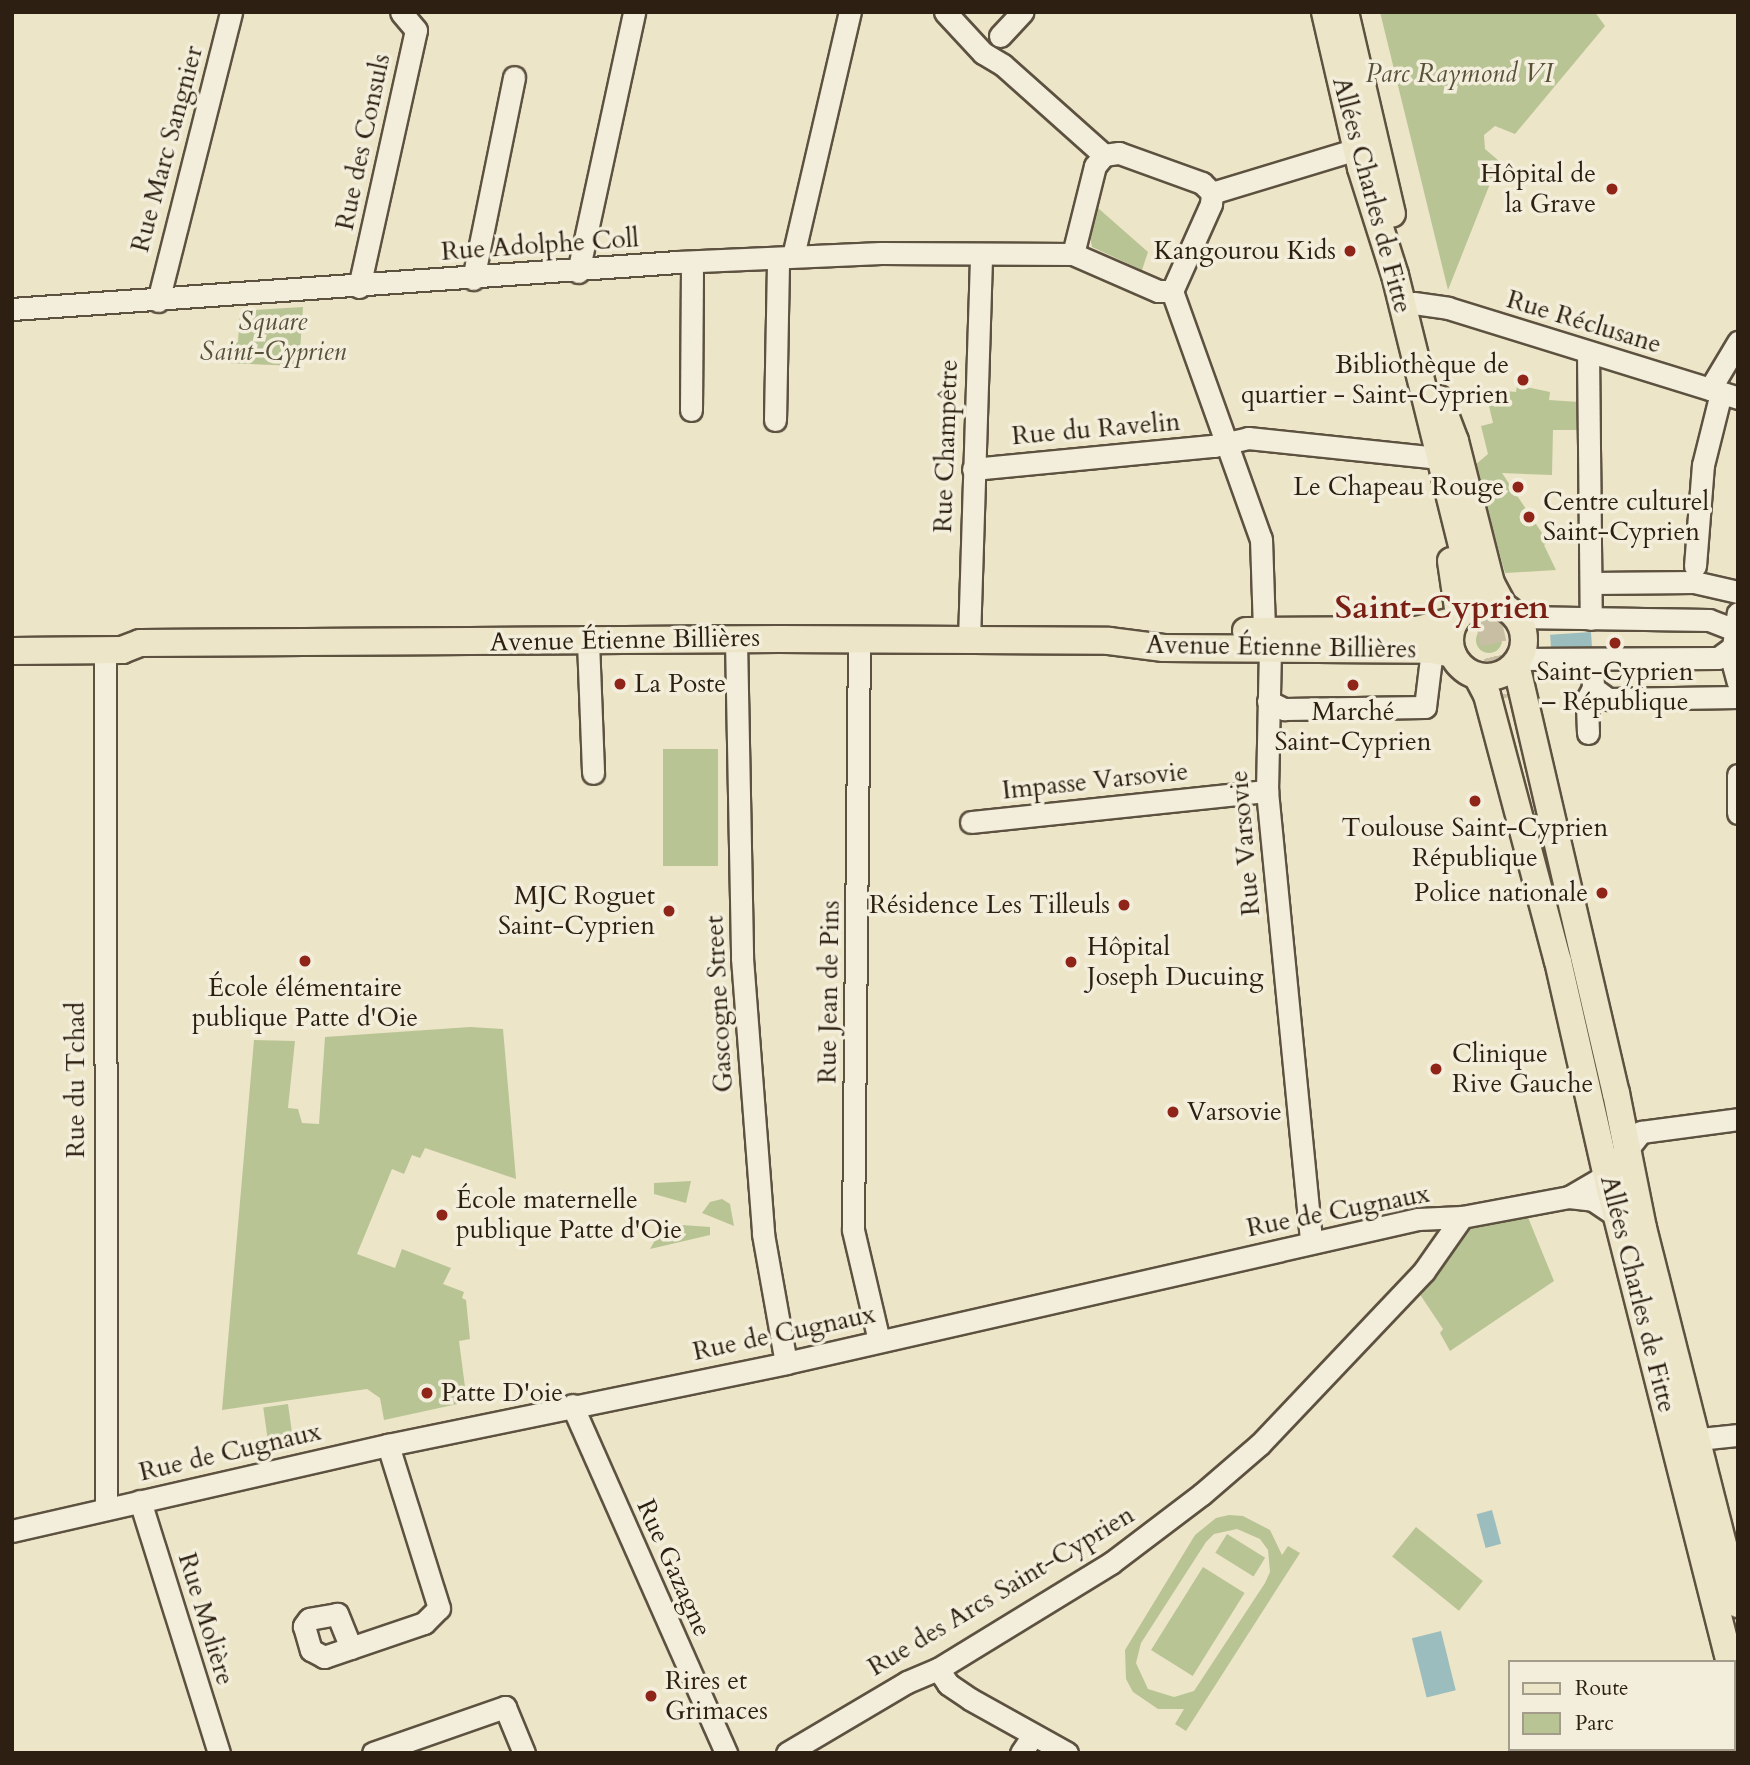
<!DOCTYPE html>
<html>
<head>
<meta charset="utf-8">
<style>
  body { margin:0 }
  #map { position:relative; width:1750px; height:1765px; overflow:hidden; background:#ede5c8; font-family:Cardo,serif }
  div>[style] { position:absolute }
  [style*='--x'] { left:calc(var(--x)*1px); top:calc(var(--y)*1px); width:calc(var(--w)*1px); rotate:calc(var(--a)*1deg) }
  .green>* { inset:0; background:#b9c495; transform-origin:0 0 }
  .round { border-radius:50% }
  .water>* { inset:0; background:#9cbdbe; transform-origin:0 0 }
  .major-tunnel>* { height:26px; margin-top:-13px; transform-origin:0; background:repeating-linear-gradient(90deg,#c7bea4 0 26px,transparent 0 39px) }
  .roads { filter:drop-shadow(2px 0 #5d5140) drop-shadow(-2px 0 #5d5140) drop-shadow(0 2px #5d5140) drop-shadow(0 -2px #5d5140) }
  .minor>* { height:21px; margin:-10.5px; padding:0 10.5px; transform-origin:10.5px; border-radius:10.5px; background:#f3eedb }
  .major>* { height:26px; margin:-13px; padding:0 13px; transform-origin:13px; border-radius:13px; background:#ede5c8 }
  .major>.ring { margin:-13px; padding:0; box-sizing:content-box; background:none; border:26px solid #ede5c8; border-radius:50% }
  .dots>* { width:19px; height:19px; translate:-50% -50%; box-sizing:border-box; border:4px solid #f3eedb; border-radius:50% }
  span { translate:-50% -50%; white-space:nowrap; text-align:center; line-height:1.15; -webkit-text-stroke:7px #f3eedb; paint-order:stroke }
  .park-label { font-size:26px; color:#575139; font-style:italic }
  .street-label { font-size:26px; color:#2d2012 }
  .poi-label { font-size:26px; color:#2d2012 }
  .right { translate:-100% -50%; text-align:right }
  .left { translate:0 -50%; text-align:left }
  .district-label { font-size:33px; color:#7a1f14; font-weight:700 }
  .frame { position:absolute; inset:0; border:14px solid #2d2012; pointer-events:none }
  .legend { position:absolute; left:1508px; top:1660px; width:228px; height:91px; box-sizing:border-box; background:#f3eedb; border:2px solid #a49c8b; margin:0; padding:9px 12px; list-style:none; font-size:21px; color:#2d2012 }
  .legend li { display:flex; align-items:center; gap:14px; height:35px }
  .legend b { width:35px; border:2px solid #a49c8b }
</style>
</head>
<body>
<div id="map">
  <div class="green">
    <div style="clip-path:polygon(1380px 12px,1595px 12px,1605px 26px,1515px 134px,1495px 126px,1484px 135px,1485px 149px,1499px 161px,1448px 290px)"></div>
    <div style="clip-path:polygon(1098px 208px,1148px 252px,1142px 270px,1092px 247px,1090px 236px)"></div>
    <div style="clip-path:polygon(303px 307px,299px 366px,227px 363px,228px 349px,238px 342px,240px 311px)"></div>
    <div style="clip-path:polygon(1517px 385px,1550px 392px,1549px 400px,1579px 402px,1579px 430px,1553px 430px,1552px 475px,1502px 473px,1548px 542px,1544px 545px,1556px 570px,1505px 573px,1475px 465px,1488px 454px,1481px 426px,1493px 423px,1485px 389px,1516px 392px)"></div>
    <div class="round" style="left:1476px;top:627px;width:26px;height:26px"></div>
    <div style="left:663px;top:749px;width:55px;height:117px"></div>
    <div style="clip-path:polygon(470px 1027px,503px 1029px,516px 1179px,425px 1148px,420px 1158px,412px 1155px,404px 1174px,392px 1169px,357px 1254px,395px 1268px,402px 1249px,451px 1268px,443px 1284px,464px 1292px,462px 1298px,466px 1300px,470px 1339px,459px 1341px,467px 1402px,384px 1420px,380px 1398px,367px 1389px,222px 1410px,254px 1040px,295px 1041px,288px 1108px,298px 1109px,302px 1123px,319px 1124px,325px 1037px)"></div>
    <div style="clip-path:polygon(691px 1181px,686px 1203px,654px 1194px,654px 1183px)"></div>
    <div style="clip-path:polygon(722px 1199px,730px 1204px,734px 1226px,702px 1213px,710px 1202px)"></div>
    <div style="clip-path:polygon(1527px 1215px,1554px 1281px,1450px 1351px,1440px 1333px,1443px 1329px,1419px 1293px,1462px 1230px)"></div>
    <div style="clip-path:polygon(682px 1225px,710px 1227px,710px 1235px,650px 1249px,663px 1226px,673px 1232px)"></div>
    <div style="left:288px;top:1404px;width:35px;height:25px;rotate:82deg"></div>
    <div style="clip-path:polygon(evenodd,1229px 1515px,1243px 1516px,1270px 1530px,1282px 1555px,1288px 1546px,1300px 1553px,1186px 1731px,1175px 1724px,1184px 1709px,1158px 1709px,1133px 1692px,1126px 1679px,1125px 1650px,1195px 1535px,1216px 1518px,1229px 1515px,1237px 1529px,1260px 1539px,1268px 1550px,1270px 1572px,1265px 1583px,1194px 1691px,1174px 1697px,1148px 1689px,1136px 1663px,1141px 1643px,1206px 1542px,1214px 1534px,1237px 1529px)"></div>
    <div style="left:1416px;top:1527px;width:86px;height:38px;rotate:39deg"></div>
    <div style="left:1227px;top:1534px;width:45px;height:22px;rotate:32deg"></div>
    <div style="left:1203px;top:1567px;width:49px;height:98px;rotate:32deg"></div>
  </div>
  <div class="water">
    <div style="left:1591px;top:632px;width:15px;height:41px;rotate:86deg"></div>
    <div style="left:1492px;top:1510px;width:35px;height:16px;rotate:75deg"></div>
    <div style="left:1441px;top:1631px;width:61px;height:30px;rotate:76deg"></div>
  </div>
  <div class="major-tunnel">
    <div style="--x:1479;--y:580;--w:121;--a:77.1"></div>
  </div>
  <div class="roads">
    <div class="minor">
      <div style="--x:945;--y:12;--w:56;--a:47.2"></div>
      <div style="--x:983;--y:53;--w:23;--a:31"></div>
      <div style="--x:1003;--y:65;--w:135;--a:41.7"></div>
      <div style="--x:1000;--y:36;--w:33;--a:-47"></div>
      <div style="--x:1119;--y:153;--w:88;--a:19.9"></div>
      <div style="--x:1202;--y:183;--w:14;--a:45"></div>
      <div style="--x:1212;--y:193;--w:11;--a:95"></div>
      <div style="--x:1211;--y:204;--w:95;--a:114.1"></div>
      <div style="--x:1172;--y:291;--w:14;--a:180"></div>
      <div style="--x:1158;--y:291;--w:93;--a:-156.5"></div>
      <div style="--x:1073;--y:254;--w:91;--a:-76"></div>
      <div style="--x:1095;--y:166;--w:14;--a:-51"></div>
      <div style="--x:1104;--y:155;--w:15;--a:-8"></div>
      <div style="--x:1212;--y:193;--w:165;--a:-16.9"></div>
      <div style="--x:793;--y:256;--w:251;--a:-76.9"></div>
      <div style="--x:578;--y:272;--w:266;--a:-77.8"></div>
      <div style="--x:473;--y:279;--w:206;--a:-78.5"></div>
      <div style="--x:359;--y:287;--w:263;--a:-77.5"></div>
      <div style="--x:416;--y:30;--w:23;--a:-130"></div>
      <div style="--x:1172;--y:291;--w:263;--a:70.3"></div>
      <div style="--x:1261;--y:539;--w:91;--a:88.1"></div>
      <div style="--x:158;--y:301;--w:298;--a:-75.8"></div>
      <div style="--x:1414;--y:303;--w:34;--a:8"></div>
      <div style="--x:1448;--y:308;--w:304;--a:17.2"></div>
      <div style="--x:12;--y:309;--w:667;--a:-4.04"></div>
      <div style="--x:677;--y:262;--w:204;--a:-2.5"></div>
      <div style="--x:881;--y:253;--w:192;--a:0.3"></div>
      <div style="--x:1588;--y:352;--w:267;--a:89.4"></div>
      <div style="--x:1710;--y:389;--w:55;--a:-59.2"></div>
      <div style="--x:691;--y:410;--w:148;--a:-89.6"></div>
      <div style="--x:775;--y:420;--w:162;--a:-88.9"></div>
      <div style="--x:973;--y:469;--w:242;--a:-5.5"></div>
      <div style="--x:1214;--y:446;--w:35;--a:-13"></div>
      <div style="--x:1248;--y:438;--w:181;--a:6"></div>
      <div style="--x:1695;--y:566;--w:101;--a:-85.5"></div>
      <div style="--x:1703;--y:465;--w:74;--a:-76"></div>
      <div style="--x:1592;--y:583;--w:102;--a:-0.6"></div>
      <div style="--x:1694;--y:582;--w:45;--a:12.8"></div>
      <div style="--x:1517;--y:617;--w:192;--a:0.9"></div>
      <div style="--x:1709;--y:620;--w:31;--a:21"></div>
      <div style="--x:736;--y:639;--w:319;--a:88.9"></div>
      <div style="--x:742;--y:958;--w:277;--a:85.6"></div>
      <div style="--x:763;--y:1234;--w:131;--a:79.9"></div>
      <div style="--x:859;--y:640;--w:590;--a:90.58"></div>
      <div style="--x:853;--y:1230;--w:114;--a:76.8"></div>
      <div style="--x:969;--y:640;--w:386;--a:-88.2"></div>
      <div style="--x:588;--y:641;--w:132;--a:87.8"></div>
      <div style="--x:1270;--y:648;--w:143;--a:91.2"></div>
      <div style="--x:1267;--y:791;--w:451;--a:84.4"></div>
      <div style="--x:105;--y:651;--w:858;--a:89.93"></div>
      <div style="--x:1730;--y:653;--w:30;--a:75"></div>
      <div style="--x:1519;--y:659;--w:199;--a:-0.3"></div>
      <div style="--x:1718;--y:658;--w:19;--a:-36"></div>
      <div style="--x:1733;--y:647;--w:34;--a:-82"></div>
      <div style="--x:1592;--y:660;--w:28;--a:88"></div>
      <div style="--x:1593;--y:688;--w:19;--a:36"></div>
      <div style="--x:1608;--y:699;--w:130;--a:-0.9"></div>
      <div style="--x:1268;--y:701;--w:18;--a:27"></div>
      <div style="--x:1284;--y:709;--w:141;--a:-0.8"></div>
      <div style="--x:1425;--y:707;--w:57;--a:-83"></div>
      <div style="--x:1432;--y:650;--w:25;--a:-43"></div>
      <div style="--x:1588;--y:733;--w:34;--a:-92"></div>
      <div style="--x:1587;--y:699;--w:13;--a:-61"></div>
      <div style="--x:1738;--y:775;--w:38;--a:90"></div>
      <div style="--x:971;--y:822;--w:298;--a:-6"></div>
      <div style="--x:1569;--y:1197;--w:44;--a:-30.1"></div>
      <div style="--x:1607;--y:1175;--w:55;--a:-51.7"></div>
      <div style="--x:1641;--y:1132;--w:98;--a:-7.6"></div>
      <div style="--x:572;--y:1405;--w:381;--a:66.1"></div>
      <div style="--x:1699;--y:1439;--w:39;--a:-6"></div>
      <div style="--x:140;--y:1501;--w:264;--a:72.6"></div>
      <div style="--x:12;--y:1531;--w:386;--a:-12.9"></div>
      <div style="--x:388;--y:1445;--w:406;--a:-11.6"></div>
      <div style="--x:786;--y:1363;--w:648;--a:-12.84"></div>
      <div style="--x:1418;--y:1219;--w:44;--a:-2.6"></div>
      <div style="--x:1462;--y:1217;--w:109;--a:-10.6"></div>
      <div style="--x:1569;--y:1197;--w:24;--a:7"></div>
      <div style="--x:1593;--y:1200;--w:30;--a:34"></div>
      <div style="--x:351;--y:1648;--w:37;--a:-112"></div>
      <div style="--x:337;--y:1614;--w:28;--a:170"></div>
      <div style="--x:309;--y:1619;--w:9;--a:126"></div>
      <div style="--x:304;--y:1626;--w:25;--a:74"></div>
      <div style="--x:311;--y:1650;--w:15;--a:28"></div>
      <div style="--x:324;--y:1657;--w:106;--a:-18.8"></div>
      <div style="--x:424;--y:1623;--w:21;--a:-45"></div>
      <div style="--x:439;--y:1608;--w:171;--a:-107.4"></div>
      <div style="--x:938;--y:1669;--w:18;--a:56"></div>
      <div style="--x:948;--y:1684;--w:27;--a:34"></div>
      <div style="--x:970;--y:1699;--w:111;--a:29.1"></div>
      <div style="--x:373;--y:1753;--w:140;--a:-19.2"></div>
      <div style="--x:505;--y:1707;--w:50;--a:67.6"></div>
      <div style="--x:787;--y:1753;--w:139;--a:-30.6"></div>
      <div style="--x:907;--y:1682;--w:34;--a:-23"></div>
      <div style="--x:938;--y:1669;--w:203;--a:-31.5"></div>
      <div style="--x:1111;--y:1563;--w:114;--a:-37.2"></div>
      <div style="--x:1202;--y:1494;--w:77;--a:-40.8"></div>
      <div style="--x:1260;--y:1444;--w:238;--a:-46.5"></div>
      <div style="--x:1424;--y:1271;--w:66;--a:-54.9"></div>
      <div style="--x:1021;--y:1753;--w:22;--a:-56"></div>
    </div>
    <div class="major">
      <div style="--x:1325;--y:12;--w:160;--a:77"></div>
      <div style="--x:1361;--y:168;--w:112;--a:72.4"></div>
      <div style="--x:1395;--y:275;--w:316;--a:76.1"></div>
      <div style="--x:1345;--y:12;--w:207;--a:76.9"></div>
      <div style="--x:1439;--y:399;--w:45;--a:69.1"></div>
      <div style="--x:1455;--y:441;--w:146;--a:75.8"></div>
      <div style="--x:1491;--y:583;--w:27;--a:62"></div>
      <div style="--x:1451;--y:561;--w:55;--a:81.6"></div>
      <div class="ring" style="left:1450px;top:603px;width:48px;height:48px"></div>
      <div style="--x:1246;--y:631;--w:170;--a:-0.3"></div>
      <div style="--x:1416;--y:630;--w:41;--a:-14"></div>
      <div style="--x:12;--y:651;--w:110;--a:-0.5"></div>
      <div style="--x:122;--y:650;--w:19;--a:-21"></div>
      <div style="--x:140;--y:643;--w:639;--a:-0.36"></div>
      <div style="--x:779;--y:639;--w:330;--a:0.3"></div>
      <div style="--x:1109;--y:641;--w:55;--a:7.3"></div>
      <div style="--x:1164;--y:648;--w:268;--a:0.4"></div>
      <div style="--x:1432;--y:650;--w:21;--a:11"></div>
      <div style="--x:1516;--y:664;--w:441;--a:76.9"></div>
      <div style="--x:1616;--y:1093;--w:138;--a:78.7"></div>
      <div style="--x:1643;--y:1228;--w:388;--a:75.8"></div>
      <div style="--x:1477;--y:676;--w:21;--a:62"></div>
      <div style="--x:1487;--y:695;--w:275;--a:75.1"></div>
      <div style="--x:1558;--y:961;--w:234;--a:77.2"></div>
      <div style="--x:1610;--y:1189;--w:488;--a:75.8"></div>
      <div style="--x:1734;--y:1678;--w:15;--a:74"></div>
    </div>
  </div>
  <div class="dots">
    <div style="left:1612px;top:189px;background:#8f2418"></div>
    <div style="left:1350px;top:251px;background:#8f2418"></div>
    <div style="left:1523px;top:380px;background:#8f2418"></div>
    <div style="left:1518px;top:487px;background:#8f2418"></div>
    <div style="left:1529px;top:517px;background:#8f2418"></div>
    <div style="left:1615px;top:643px;background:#8f2418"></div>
    <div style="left:620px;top:684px;background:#8f2418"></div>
    <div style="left:1353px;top:685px;background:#8f2418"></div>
    <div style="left:1475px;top:801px;background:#8f2418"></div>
    <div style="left:1602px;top:893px;background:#8f2418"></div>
    <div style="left:1124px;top:905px;background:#8f2418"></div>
    <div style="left:669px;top:911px;background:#8f2418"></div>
    <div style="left:305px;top:961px;background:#8f2418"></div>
    <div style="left:1071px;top:962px;background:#8f2418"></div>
    <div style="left:1436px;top:1069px;background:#8f2418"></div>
    <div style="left:1173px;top:1112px;background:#8f2418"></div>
    <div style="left:442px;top:1215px;background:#8f2418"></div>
    <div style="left:427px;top:1393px;background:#8f2418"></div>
    <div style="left:651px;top:1696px;background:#8f2418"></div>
  </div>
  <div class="park-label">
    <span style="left:1459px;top:74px">Parc Raymond VI</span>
    <span style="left:273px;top:337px">Square<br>Saint-Cyprien</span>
  </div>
  <div class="street-label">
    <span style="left:363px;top:142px;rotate:-78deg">Rue des Consuls</span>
    <span style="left:167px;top:149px;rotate:-75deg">Rue Marc Sangnier</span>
    <span style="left:1372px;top:195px;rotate:75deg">Allées Charles de Fitte</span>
    <span style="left:540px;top:245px;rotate:-4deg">Rue Adolphe Coll</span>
    <span style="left:1584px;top:322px;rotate:17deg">Rue Réclusane</span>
    <span style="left:1096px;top:429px;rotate:-5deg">Rue du Ravelin</span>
    <span style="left:946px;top:446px;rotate:-88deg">Rue Champêtre</span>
    <span style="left:625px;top:640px;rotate:-1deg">Avenue Étienne Billières</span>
    <span style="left:1281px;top:647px;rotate:1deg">Avenue Étienne Billières</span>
    <span style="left:1095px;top:781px;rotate:-6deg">Impasse Varsovie</span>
    <span style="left:1245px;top:843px;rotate:-95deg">Rue Varsovie</span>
    <span style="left:829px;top:992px;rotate:-89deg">Rue Jean de Pins</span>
    <span style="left:719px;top:1004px;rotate:-93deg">Gascogne Street</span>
    <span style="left:76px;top:1080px;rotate:-90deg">Rue du Tchad</span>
    <span style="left:1338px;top:1211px;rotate:-11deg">Rue de Cugnaux</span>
    <span style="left:1638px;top:1294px;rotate:76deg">Allées Charles de Fitte</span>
    <span style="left:784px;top:1333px;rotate:-12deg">Rue de Cugnaux</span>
    <span style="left:230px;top:1452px;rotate:-13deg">Rue de Cugnaux</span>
    <span style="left:674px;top:1568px;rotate:66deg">Rue Gazagne</span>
    <span style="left:1001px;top:1591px;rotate:-31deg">Rue des Arcs Saint-Cyprien</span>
    <span style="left:206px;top:1619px;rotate:73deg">Rue Molière</span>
  </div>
  <div class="poi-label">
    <span class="right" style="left:1596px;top:189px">Hôpital de<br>la Grave</span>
    <span class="right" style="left:1336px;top:251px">Kangourou Kids</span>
    <span class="right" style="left:1509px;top:380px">Bibliothèque de<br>quartier - Saint-Cyprien</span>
    <span class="right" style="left:1504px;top:487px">Le Chapeau Rouge</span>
    <span class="left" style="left:1543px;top:517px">Centre culturel<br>Saint-Cyprien</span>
    <span style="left:1615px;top:687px">Saint-Cyprien<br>– République</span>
    <span class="left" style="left:634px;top:684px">La Poste</span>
    <span style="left:1353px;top:727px">Marché<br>Saint-Cyprien</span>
    <span style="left:1475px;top:843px">Toulouse Saint-Cyprien<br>République</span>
    <span class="right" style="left:1588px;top:893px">Police nationale</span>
    <span class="right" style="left:655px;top:911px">MJC Roguet<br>Saint-Cyprien</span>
    <span class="right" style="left:1110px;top:905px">Résidence Les Tilleuls</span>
    <span class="left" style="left:1087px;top:962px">Hôpital<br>Joseph Ducuing</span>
    <span style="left:305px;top:1003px">École élémentaire<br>publique Patte d'Oie</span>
    <span class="left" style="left:1452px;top:1069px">Clinique<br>Rive Gauche</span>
    <span class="left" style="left:1187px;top:1112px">Varsovie</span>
    <span class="left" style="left:456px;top:1215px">École maternelle<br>publique Patte d'Oie</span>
    <span class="left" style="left:441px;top:1393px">Patte D'oie</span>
    <span class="left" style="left:665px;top:1696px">Rires et<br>Grimaces</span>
  </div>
  <div class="district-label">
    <span style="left:1442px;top:608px">Saint-Cyprien</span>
  </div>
  <div class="frame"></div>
  <ul class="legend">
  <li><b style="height:9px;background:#ede5c8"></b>Route</li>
  <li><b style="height:19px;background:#b9c495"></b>Parc</li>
  </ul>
</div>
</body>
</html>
